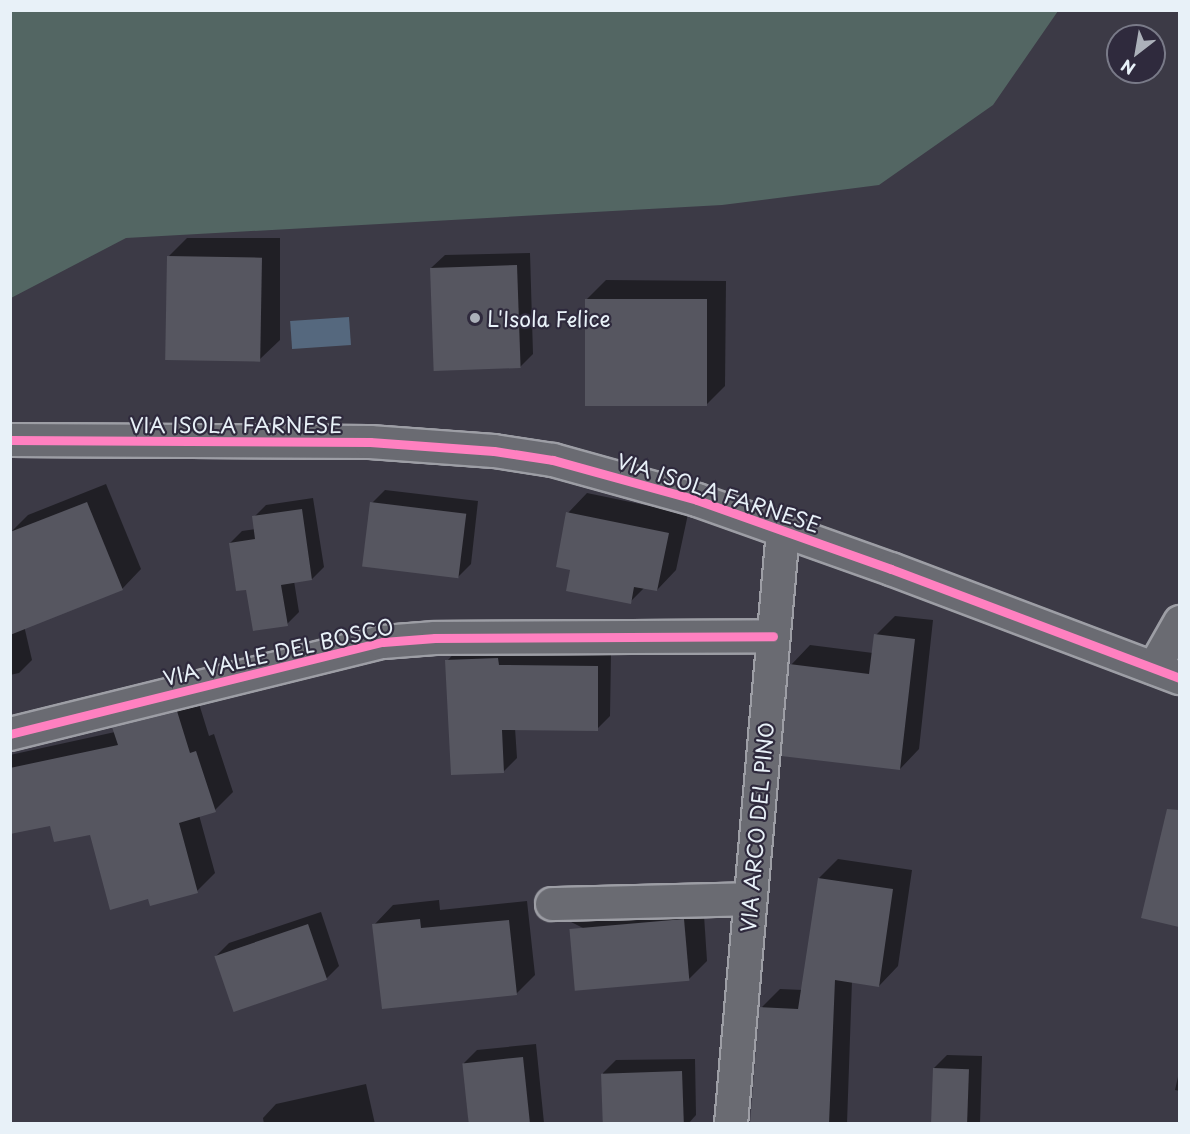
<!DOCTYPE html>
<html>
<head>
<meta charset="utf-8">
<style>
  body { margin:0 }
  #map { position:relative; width:1190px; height:1134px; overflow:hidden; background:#3c3a46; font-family:"Playpen Sans",sans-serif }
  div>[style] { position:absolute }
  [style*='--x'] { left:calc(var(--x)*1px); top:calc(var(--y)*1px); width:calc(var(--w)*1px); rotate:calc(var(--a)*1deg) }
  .green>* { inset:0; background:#536663 }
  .water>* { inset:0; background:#55687e; transform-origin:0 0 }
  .shadow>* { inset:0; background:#0007 }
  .building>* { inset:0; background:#565660; transform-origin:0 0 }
  .roads { filter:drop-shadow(2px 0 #9d9ea5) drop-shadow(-2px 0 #9d9ea5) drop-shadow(0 2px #9d9ea5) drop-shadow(0 -2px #9d9ea5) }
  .minor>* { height:32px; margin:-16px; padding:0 16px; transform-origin:16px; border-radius:16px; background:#6a6b72 }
  .cycleway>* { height:9px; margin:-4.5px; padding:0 4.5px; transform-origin:4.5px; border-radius:4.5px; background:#ff80c0 }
  .dots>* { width:16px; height:16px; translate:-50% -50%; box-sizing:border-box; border:3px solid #2f2a3d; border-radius:50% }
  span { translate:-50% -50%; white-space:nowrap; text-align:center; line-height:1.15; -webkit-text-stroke:4.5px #2f2a3d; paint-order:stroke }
  .poi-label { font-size:21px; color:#e8f1f8 }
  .left { translate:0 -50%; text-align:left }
  .street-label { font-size:21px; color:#e8f1f8 }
  .frame { position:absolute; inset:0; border:12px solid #e8f1f8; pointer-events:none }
  .north { position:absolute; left:1106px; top:24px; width:60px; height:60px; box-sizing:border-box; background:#2f2a3d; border:2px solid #797a88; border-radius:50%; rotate:211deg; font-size:16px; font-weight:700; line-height:24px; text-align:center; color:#e8f1f8 }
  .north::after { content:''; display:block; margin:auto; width:21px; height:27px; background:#acb1ba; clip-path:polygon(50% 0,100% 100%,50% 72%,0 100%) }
</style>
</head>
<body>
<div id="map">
  <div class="green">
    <div style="clip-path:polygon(11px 10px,1058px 10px,1058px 11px,993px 105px,879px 185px,722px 205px,126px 238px,11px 298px)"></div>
  </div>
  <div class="water">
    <div style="left:349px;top:317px;width:28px;height:59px;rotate:86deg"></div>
  </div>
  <div class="shadow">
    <div style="clip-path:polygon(187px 238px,280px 238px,280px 340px,260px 359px,168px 257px)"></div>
    <div style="clip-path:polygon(530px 253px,533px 354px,520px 367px,431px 268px,445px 255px)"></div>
    <div style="clip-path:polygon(606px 280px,726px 281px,725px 386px,706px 405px,586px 300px)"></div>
    <div style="clip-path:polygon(106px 484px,141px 569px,122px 589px,10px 533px,28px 515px)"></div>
    <div style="clip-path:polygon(385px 490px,478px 501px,471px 564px,458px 577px,372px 503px)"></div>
    <div style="clip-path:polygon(587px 493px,688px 514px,676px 570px,657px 590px,645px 587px,630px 602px,572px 569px,568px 513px)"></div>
    <div style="clip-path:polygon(313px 498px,324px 567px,312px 579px,294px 581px,299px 612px,287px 624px,247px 588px,230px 543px,242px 531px,256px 529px,254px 517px,266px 505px)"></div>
    <div style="clip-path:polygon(895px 616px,933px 620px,919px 749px,900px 769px,791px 665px,810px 645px,873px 653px,876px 635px)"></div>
    <div style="clip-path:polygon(22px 617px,32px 660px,19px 673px,10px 675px,10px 619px)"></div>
    <div style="clip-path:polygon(460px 647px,511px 653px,611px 654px,610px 716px,597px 729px,515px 728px,517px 758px,504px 771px,447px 661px)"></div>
    <div style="clip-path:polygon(196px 694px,209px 736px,214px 734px,233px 792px,215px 810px,199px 815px,215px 873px,197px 891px,149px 897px,91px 833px,51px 824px,10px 833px,10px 755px,115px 732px,114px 728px,132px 710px)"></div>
    <div style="clip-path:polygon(1178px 812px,1180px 812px,1180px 926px,1143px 917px)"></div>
    <div style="clip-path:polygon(838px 859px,912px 870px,898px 966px,879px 986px,852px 981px,847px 1124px,752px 1124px,761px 1008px,780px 989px,803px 990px,819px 878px)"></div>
    <div style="clip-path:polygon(439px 900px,440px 910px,527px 901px,535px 975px,516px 994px,374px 925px,393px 905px)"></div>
    <div style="clip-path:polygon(703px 900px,707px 961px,688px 980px,571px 922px,590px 903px)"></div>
    <div style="clip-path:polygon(321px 912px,339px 966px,326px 979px,216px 956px,229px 943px)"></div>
    <div style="clip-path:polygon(536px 1044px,544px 1123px,469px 1124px,464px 1063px,477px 1050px)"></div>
    <div style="clip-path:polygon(947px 1055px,982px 1056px,980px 1124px,933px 1124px,934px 1068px)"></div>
    <div style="clip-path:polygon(695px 1059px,696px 1115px,688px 1124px,604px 1124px,603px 1073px,616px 1060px)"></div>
    <div style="clip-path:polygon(1180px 1068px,1180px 1091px,1175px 1090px)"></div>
    <div style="clip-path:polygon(366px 1084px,375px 1124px,264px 1124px,263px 1118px,276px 1104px)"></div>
  </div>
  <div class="building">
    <div style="left:167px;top:256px;width:95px;height:104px;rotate:1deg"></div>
    <div style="left:517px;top:265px;width:103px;height:87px;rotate:88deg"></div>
    <div style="left:585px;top:299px;width:122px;height:107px"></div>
    <div style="clip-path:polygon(87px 502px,123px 590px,10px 635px,10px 532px)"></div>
    <div style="left:370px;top:502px;width:97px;height:65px;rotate:7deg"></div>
    <div style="clip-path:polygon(302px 509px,312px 580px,281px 585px,288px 626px,253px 631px,246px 590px,236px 591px,229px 543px,255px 539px,252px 516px)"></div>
    <div style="clip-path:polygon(566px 512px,669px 533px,657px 591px,634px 587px,631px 604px,566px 591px,570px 570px,556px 567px)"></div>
    <div style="clip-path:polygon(874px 634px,915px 639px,900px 770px,781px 756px,789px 664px,869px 674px)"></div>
    <div style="clip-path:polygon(498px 658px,499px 665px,598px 666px,598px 731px,502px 730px,504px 773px,451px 775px,445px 660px)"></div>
    <div style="clip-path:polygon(177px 711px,190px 753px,196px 751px,216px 812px,179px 823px,198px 893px,150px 906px,148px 899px,110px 910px,90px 835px,54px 842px,50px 826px,10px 834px,10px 768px,118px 745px,112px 727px)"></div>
    <div style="clip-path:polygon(1167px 809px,1179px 810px,1179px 927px,1141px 918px)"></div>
    <div style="clip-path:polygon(818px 878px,893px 889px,879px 987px,835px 980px,829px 1124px,750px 1124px,759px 1007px,798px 1009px)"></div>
    <div style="clip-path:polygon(420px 919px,421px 928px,509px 920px,517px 995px,382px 1009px,372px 924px)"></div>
    <div style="left:684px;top:919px;width:62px;height:115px;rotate:85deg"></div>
    <div style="left:308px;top:924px;width:59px;height:99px;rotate:71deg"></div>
    <div style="left:523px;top:1057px;width:67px;height:61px;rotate:84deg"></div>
    <div style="left:933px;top:1068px;width:36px;height:56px;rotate:2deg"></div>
    <div style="left:682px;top:1071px;width:53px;height:81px;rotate:88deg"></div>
  </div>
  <div class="roads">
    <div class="minor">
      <div style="--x:10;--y:440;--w:360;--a:0.3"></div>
      <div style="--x:370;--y:442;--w:124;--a:4.2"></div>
      <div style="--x:494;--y:451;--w:60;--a:8.7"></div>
      <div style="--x:553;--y:460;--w:149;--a:15.5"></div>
      <div style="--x:697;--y:500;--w:206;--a:19.6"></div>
      <div style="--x:891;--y:569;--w:309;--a:20.7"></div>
      <div style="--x:1154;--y:668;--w:53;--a:-60.5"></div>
      <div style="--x:10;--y:734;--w:384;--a:-13.9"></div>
      <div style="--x:383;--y:642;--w:52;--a:-4.4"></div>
      <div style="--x:435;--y:638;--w:338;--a:-0.3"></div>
      <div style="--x:552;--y:904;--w:198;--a:-1.4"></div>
      <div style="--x:731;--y:1124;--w:595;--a:-84.99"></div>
    </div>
  </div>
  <div class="cycleway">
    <div style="--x:10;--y:440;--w:360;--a:0.3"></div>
    <div style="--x:370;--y:442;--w:124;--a:4.2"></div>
    <div style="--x:494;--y:451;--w:60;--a:8.7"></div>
    <div style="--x:553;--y:460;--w:149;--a:15.5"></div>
    <div style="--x:697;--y:500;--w:206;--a:19.6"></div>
    <div style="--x:891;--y:569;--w:309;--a:20.7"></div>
    <div style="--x:10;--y:734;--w:384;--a:-13.9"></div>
    <div style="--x:383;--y:642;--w:52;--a:-4.4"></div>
    <div style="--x:435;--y:638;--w:338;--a:-0.3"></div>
  </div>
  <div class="dots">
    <div style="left:475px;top:318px;background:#acb1ba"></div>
  </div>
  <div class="poi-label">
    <span class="left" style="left:487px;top:318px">L'Isola Felice</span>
  </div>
  <div class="street-label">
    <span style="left:236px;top:424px">VIA ISOLA FARNESE</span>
    <span style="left:719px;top:492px;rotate:18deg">VIA ISOLA FARNESE</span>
    <span style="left:278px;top:651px;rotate:-13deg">VIA VALLE DEL BOSCO</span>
    <span style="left:756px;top:827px;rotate:-85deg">VIA ARCO DEL PINO</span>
  </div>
  <div class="frame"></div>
  <div class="north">N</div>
</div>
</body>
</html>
